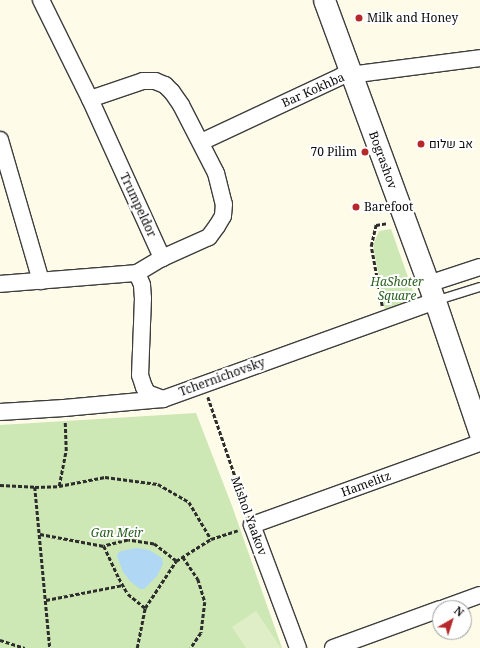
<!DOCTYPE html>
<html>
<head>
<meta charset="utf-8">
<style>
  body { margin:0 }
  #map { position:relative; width:480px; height:648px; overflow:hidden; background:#fefbe9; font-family:"Noto Serif",Heebo,serif }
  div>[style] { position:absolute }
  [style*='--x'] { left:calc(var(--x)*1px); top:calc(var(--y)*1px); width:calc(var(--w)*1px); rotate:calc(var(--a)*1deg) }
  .green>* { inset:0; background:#cde7b5 }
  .pitch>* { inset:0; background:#dfeec6 }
  .water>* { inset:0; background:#b0d8f4 }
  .path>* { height:2.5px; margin-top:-1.25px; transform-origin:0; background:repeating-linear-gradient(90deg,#2d2d2d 0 4px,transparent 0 6px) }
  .roads { filter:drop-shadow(1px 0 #3e3e3e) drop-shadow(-1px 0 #3e3e3e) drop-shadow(0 1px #3e3e3e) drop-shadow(0 -1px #3e3e3e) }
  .service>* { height:8px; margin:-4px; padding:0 4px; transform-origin:4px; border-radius:4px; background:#fff }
  .minor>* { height:16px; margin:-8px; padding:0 8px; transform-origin:8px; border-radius:8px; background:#fff }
  .tertiary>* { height:21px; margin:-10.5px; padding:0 10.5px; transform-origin:10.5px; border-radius:10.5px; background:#fff }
  .dots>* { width:11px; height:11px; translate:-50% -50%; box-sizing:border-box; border:2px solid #fff; border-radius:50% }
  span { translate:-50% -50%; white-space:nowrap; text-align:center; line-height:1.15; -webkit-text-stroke:4px #fff; paint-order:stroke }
  .poi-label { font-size:12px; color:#0b0b0b }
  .left { translate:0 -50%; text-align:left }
  .right { translate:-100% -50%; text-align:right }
  .street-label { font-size:12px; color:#0b0b0b }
  .park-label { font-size:12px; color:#29601e; font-style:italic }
  .north { position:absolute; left:432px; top:600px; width:40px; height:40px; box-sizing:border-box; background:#fff; border:1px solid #9d9d9d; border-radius:50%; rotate:39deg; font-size:11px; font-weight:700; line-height:16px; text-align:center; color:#0b0b0b }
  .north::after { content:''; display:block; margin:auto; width:14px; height:18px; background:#b62829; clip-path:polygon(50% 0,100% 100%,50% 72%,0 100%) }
</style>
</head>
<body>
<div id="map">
  <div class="green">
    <div style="clip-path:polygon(391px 229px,414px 294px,404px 303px,385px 310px,373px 245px,379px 231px)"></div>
    <div style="clip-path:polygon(196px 413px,232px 506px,282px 648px,0 648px,0 425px)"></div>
  </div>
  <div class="pitch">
    <div style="clip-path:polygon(256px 611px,281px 648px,246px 648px,232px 627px)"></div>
  </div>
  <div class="water">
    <div style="clip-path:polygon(136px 548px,149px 550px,162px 558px,163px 564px,157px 576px,144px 589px,140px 589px,130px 581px,123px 572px,117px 556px,118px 553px,121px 551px)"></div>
  </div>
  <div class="path">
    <div style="--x:382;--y:306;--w:61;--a:-100.4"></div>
    <div style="--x:371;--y:246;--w:22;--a:-77"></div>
    <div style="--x:376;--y:225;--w:12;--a:-9"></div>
    <div style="--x:208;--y:397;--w:120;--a:71.1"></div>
    <div style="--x:0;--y:485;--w:35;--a:3"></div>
    <div style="--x:35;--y:487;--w:24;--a:-2"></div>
    <div style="--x:59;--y:486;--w:47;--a:-11.1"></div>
    <div style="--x:105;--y:477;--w:53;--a:7.5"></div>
    <div style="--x:158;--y:484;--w:36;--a:30"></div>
    <div style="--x:189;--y:502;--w:43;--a:59.3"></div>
    <div style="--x:59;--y:486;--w:36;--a:-79"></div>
    <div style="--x:66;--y:451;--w:30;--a:-92"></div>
    <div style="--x:35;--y:487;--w:162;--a:84.7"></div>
    <div style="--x:40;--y:534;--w:65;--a:10.6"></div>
    <div style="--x:183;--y:557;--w:27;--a:56"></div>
    <div style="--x:198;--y:579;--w:24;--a:73"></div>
    <div style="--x:205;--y:602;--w:31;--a:97"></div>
    <div style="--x:201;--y:633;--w:18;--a:124"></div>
    <div style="--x:176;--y:561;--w:28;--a:-142"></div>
    <div style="--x:154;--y:544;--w:26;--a:-171"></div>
    <div style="--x:128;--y:540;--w:25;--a:166"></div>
    <div style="--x:104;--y:546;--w:35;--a:65"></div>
    <div style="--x:119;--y:578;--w:18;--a:61"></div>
    <div style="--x:128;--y:594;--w:22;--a:39"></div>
    <div style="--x:145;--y:608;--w:56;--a:-56.6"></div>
    <div style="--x:176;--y:561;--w:41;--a:-32.2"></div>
    <div style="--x:211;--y:539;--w:28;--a:-18"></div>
    <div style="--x:46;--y:600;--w:78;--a:-11"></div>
    <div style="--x:0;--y:640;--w:26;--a:18"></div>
    <div style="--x:137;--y:648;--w:41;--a:-78.7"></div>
  </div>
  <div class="roads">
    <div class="service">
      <div style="--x:435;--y:301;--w:47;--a:-17.3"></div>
    </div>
    <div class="minor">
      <div style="--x:41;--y:0;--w:110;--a:63.7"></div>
      <div style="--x:90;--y:99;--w:175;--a:65.6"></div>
      <div style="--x:162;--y:258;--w:29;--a:149"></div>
      <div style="--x:137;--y:273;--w:13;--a:67"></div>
      <div style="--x:142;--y:285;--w:13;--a:86"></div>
      <div style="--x:143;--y:298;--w:77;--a:92.2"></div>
      <div style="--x:140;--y:375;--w:13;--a:72"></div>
      <div style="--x:144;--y:387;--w:7;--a:63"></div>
      <div style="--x:147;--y:393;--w:17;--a:21"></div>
      <div style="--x:90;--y:99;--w:56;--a:-18.8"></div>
      <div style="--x:143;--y:81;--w:12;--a:0"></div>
      <div style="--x:155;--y:81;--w:11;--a:22"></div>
      <div style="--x:165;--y:85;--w:10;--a:45"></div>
      <div style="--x:172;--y:92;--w:16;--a:55"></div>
      <div style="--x:181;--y:105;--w:76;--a:62.8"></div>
      <div style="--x:216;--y:173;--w:32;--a:76"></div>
      <div style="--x:224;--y:204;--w:12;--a:95"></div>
      <div style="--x:223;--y:216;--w:12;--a:121"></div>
      <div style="--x:217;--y:226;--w:14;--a:126"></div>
      <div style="--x:209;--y:237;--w:51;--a:155.9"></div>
      <div style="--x:0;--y:140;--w:147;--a:73.8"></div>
      <div style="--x:201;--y:142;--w:156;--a:-25.1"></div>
      <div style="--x:342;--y:76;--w:139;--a:-7.4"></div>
      <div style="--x:0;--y:284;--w:137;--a:-4.6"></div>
      <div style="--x:428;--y:284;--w:55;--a:-18.1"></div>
      <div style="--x:0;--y:412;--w:64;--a:-3.6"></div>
      <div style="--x:64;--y:408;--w:99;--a:-5.2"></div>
      <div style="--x:163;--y:399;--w:289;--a:-19.8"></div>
      <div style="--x:444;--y:608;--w:38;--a:-20"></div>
      <div style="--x:298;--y:648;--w:131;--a:-110.5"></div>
      <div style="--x:252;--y:525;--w:242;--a:-19.8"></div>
      <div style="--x:333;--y:648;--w:114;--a:-20"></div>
    </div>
    <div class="tertiary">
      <div style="--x:324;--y:0;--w:321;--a:69.8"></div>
      <div style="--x:435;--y:301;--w:140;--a:71.3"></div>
    </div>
  </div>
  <div class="dots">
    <div style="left:359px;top:18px;background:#b62829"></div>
    <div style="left:421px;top:144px;background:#b62829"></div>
    <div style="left:365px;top:152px;background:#b62829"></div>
    <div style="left:356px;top:207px;background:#b62829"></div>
  </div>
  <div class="poi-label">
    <span class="left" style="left:367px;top:18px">Milk and Honey</span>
    <span class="left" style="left:429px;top:144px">אב שלום</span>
    <span class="right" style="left:357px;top:152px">70 Pilim</span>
    <span class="left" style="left:364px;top:207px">Barefoot</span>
  </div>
  <div class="street-label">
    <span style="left:313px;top:90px;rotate:-24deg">Bar Kokhba</span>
    <span style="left:383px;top:160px;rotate:70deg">Bograshov</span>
    <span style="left:138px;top:205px;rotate:65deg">Trumpeldor</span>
    <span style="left:222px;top:377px;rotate:-20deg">Tchernichovsky</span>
    <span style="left:366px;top:484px;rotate:-20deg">Hamelitz</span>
    <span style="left:249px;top:516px;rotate:70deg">Mishol Yaakov</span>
  </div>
  <div class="park-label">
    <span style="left:397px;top:289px">HaShoter<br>Square</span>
    <span style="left:117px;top:533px">Gan Meir</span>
  </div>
  <div class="north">N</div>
</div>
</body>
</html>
